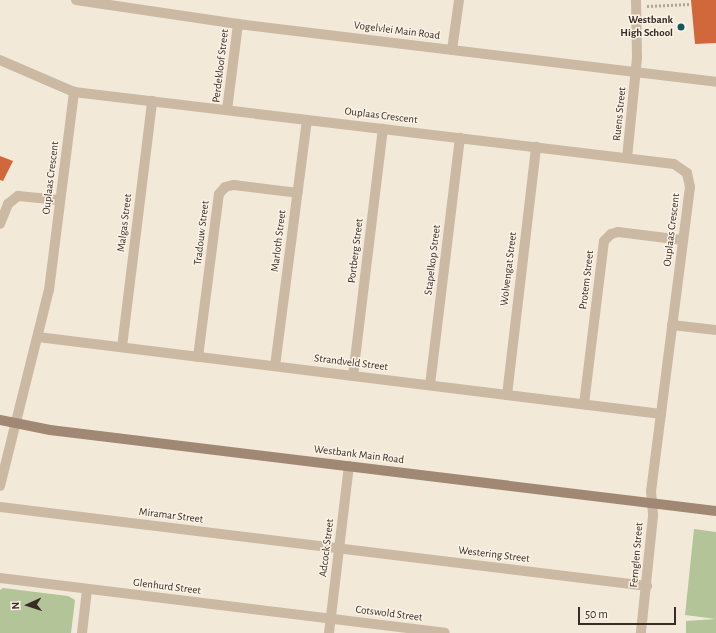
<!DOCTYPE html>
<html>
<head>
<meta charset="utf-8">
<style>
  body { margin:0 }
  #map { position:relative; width:716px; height:633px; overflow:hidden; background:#f3e9d9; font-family:"Alegreya Sans",sans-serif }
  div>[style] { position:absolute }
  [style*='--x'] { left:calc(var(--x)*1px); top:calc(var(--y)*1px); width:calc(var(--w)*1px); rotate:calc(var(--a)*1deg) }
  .green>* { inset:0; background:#b2c498 }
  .building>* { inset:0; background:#d0683b }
  .path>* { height:2.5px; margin-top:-1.25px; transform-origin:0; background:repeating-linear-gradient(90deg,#b8a38e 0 2px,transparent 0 4px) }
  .street>* { height:10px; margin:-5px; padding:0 5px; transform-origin:5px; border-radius:5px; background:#ccb9a4 }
  .secondary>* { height:10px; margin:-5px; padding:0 5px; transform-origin:5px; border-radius:5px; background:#a08875 }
  .dots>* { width:11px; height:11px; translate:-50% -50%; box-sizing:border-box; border:2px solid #fbf2e6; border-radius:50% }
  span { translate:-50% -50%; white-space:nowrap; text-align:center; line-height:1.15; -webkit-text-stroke:3px #fbf2e6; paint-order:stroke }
  .poi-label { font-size:11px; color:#372d26; font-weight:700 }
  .right { translate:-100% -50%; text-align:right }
  .street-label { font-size:11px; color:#372d26 }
  .north { position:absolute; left:8px; top:585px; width:40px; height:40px; -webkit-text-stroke:3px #fbf2e6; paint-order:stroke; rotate:267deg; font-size:11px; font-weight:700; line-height:16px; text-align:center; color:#372d26 }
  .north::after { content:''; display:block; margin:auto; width:14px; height:18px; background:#372d26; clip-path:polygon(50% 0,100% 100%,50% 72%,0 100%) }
  .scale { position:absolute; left:578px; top:607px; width:98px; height:18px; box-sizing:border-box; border:2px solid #372d26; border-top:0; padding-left:5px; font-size:12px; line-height:14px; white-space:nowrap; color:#372d26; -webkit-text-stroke:3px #fbf2e6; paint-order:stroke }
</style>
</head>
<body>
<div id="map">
  <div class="green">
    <div style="clip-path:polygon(694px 529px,716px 532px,716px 619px,685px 615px)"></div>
    <div style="clip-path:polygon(3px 588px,68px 596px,75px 600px,71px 633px,0 633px,0 590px)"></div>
    <div style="clip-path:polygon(716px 619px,716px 633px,686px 633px,686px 621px)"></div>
  </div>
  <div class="building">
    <div style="clip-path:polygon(691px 0,716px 0,716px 43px,695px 44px)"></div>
    <div style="clip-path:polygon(0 156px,13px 161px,3px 181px,0 180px)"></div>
  </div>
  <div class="path">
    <div style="--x:647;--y:6;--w:44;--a:-2.6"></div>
  </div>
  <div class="street">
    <div style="--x:76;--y:0;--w:164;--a:8.4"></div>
    <div style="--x:238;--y:24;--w:482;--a:6.9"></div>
    <div style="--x:452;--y:50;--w:50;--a:-82"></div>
    <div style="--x:0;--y:60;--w:81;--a:23.4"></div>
    <div style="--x:227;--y:110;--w:87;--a:-82.7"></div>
    <div style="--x:627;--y:158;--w:101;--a:-84.3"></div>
    <div style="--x:637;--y:57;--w:57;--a:-91"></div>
    <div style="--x:0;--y:224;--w:22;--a:-68"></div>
    <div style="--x:8;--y:204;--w:13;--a:-39"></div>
    <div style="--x:18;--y:196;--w:42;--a:5.4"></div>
    <div style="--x:672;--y:325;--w:44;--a:6.5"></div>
    <div style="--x:38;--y:337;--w:628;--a:7.05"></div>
    <div style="--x:122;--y:347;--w:248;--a:-83"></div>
    <div style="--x:198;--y:357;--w:164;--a:-82.7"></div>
    <div style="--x:219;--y:194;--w:9;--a:-49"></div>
    <div style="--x:225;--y:187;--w:9;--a:-13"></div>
    <div style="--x:234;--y:185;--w:64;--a:7.1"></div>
    <div style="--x:275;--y:366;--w:248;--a:-82.6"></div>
    <div style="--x:353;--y:376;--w:249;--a:-83.1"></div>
    <div style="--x:430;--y:385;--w:249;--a:-83.1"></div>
    <div style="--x:507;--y:395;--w:250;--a:-83.3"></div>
    <div style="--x:584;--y:404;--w:164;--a:-83"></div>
    <div style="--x:604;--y:241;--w:10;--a:-45"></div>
    <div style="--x:611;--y:234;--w:7;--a:-16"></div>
    <div style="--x:618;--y:232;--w:65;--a:7"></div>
    <div style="--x:0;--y:486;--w:202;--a:-76"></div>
    <div style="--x:49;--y:290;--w:200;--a:-82.8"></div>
    <div style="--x:74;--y:92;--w:604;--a:6.84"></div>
    <div style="--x:674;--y:164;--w:16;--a:35"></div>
    <div style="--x:687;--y:173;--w:14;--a:78"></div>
    <div style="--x:690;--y:187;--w:306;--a:97.3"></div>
    <div style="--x:651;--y:491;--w:25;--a:85"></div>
    <div style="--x:653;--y:516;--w:118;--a:95.9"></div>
    <div style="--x:0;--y:507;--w:652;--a:6.96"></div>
    <div style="--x:0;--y:578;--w:448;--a:7"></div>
    <div style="--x:82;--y:633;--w:43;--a:-83.4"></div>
    <div style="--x:329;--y:633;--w:168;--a:-83.2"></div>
  </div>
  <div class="secondary">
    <div style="--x:0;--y:420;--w:51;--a:11.3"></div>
    <div style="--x:50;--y:430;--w:671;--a:6.93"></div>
  </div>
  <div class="dots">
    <div style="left:681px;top:27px;background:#19545c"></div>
  </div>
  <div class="poi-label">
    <span class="right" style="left:673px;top:27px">Westbank<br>High School</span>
  </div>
  <div class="street-label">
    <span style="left:397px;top:31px;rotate:7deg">Vogelvlei Main Road</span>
    <span style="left:221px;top:66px;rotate:-83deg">Perdekloof Street</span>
    <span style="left:620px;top:114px;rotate:-84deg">Ruens Street</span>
    <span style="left:381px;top:116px;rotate:7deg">Ouplaas Crescent</span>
    <span style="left:51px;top:178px;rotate:-83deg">Ouplaas Crescent</span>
    <span style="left:125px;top:223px;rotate:-83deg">Malgas Street</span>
    <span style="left:672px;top:230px;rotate:-83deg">Ouplaas Crescent</span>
    <span style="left:202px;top:233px;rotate:-83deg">Tradouw Street</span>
    <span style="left:279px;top:241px;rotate:-83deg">Marloth Street</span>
    <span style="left:356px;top:251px;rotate:-83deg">Portberg Street</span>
    <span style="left:433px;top:260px;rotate:-83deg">Stapelkop Street</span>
    <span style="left:509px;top:269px;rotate:-83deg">Wolvengat Street</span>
    <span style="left:587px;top:280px;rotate:-83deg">Protem Street</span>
    <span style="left:351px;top:363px;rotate:7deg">Strandveld Street</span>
    <span style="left:359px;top:455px;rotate:7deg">Westbank Main Road</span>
    <span style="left:171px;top:516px;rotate:7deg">Miramar Street</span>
    <span style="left:327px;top:548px;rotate:-83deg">Adcock Street</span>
    <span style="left:494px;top:555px;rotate:7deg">Westering Street</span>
    <span style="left:637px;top:555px;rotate:-85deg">Fernglen Street</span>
    <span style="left:167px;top:587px;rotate:7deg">Glenhurd Street</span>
    <span style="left:389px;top:614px;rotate:7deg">Cotswold Street</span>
  </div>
  <div class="north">N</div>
  <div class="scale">50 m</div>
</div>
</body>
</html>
